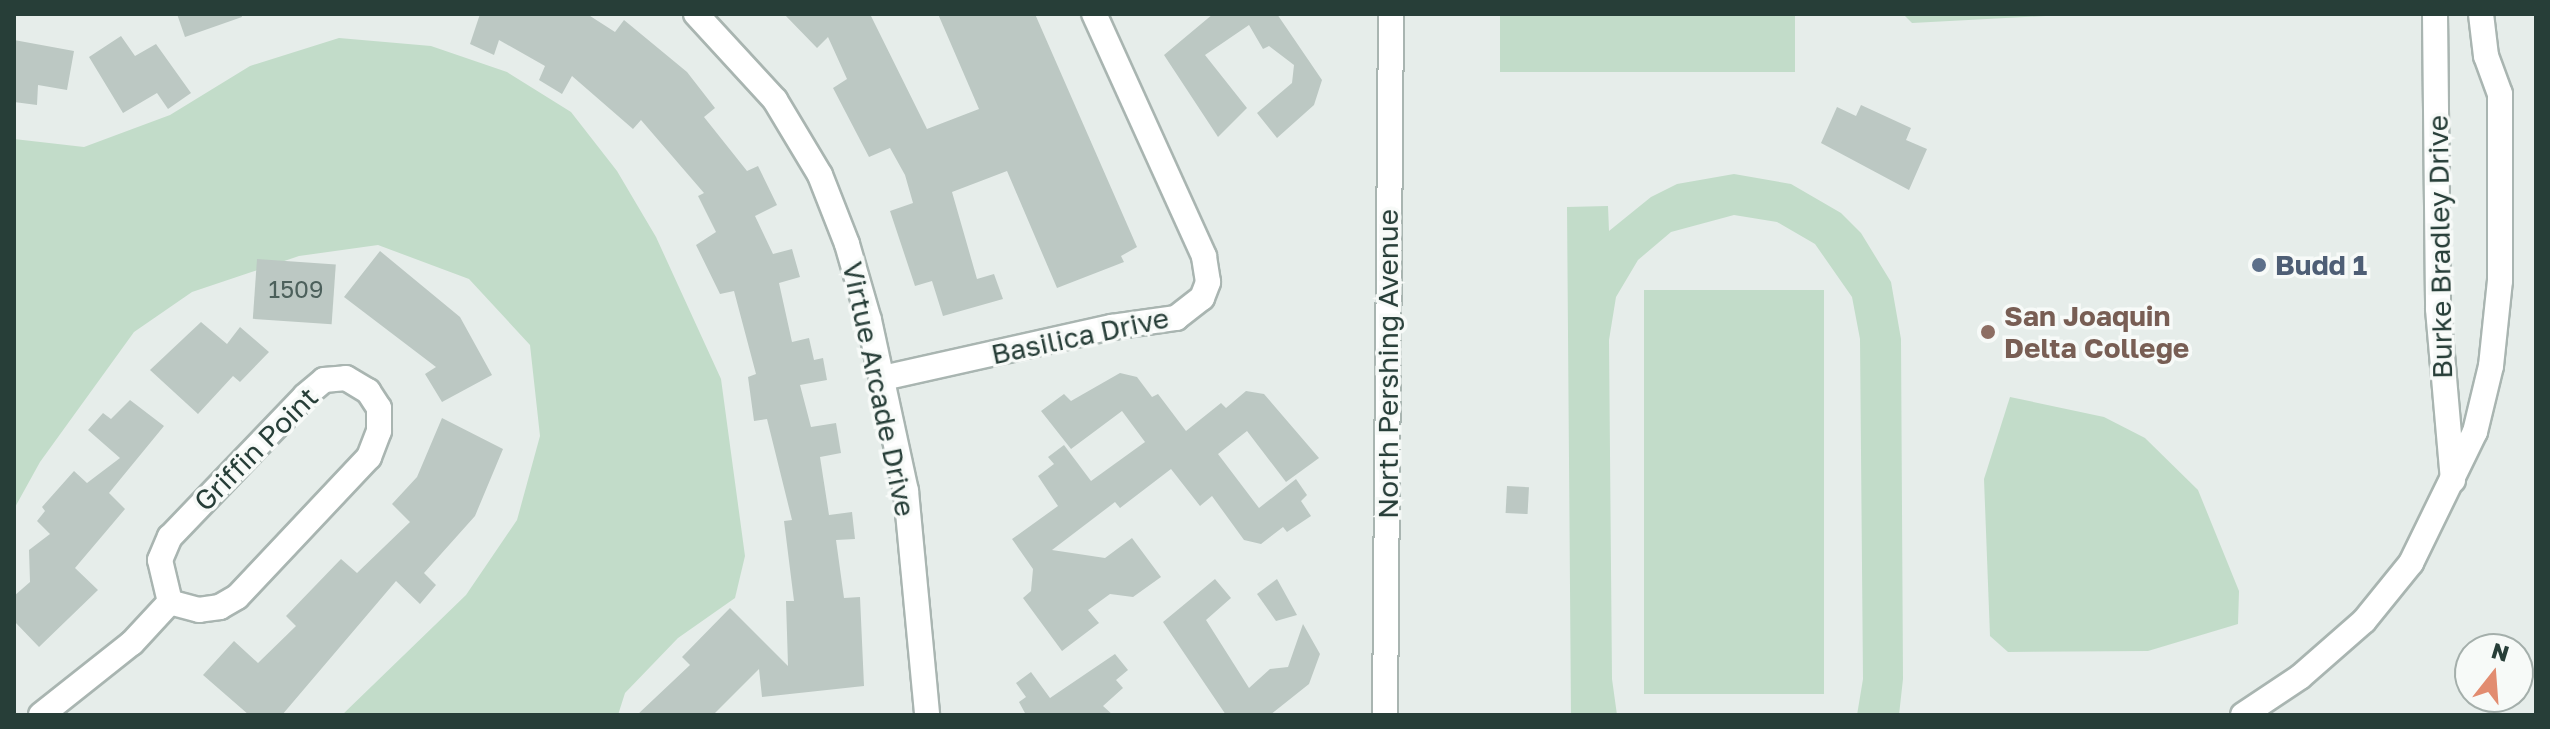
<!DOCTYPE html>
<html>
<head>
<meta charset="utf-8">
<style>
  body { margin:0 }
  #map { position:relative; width:2550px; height:729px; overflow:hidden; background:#e6edea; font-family:"Golos Text",sans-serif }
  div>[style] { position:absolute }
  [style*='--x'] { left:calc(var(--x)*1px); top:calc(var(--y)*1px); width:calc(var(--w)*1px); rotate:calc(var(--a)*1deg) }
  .green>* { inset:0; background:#c2dcc9; transform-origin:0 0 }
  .building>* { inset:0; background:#bcc8c3; transform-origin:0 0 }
  .roads { filter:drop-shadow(2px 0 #a9b5b1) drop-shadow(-2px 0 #a9b5b1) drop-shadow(0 2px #a9b5b1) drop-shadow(0 -2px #a9b5b1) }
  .minor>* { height:24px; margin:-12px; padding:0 12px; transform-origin:12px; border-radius:12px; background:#fff }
  .secondary>* { height:24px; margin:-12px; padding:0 12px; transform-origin:12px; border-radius:12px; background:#fff }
  .dots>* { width:22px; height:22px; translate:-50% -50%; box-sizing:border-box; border:4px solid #f7faf8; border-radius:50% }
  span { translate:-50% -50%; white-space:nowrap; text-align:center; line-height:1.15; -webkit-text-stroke:7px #f7faf8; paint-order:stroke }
  .number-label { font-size:24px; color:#4c605b }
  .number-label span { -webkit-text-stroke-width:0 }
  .street-label { font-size:28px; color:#273e38 }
  .service-label { font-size:28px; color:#4e5e75; font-weight:700 }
  .left { translate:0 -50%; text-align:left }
  .education-label { font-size:28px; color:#785e54; font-weight:700 }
  .frame { position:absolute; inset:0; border:16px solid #273e38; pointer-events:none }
  .north { position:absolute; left:2454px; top:633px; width:80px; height:80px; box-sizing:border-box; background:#f7faf8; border:2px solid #a4afab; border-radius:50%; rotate:17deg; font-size:22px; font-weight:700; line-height:32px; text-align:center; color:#273e38 }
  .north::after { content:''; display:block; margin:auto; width:28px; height:36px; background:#e28c70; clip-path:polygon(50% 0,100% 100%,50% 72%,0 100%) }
</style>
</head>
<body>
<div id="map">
  <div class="green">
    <div style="left:1500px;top:14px;width:295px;height:58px"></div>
    <div style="clip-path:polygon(1903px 14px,2082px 14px,1912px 23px)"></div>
    <div style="clip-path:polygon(339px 38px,431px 46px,507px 72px,571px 112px,617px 171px,656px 237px,721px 379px,745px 556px,735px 598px,678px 638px,625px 693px,618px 715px,342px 715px,466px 595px,517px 520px,540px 436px,530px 345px,469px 279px,378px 245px,299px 256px,192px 292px,134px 332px,40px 462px,14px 509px,14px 139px,84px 147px,170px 115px,250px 66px)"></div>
    <div style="clip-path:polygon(1734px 174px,1791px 184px,1841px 213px,1861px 233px,1891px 282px,1901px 339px,1903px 679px,1899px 715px,1857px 715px,1863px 679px,1860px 339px,1852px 297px,1815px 244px,1777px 222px,1734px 215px,1671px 232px,1638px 260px,1616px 297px,1609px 340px,1612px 679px,1617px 715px,1571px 715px,1567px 207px,1608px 206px,1609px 231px,1651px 197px,1677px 184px)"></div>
    <div style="left:1824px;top:290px;width:404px;height:180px;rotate:90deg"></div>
    <div style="clip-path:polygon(2010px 397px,2104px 417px,2145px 438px,2198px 490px,2239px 591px,2238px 624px,2148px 651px,2008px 652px,1990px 636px,1984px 479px)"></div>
  </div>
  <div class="building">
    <div style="clip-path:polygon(177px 14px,241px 14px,242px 17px,185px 37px)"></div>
    <div style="clip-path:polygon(480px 14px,587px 14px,615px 32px,624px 20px,687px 72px,715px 108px,704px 117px,747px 171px,758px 166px,777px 205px,755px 216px,773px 254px,792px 249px,800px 277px,779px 283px,792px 342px,809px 338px,814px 360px,823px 358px,827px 380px,800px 385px,811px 427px,836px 423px,841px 453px,820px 457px,829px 515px,852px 512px,855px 539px,836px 540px,844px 598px,860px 597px,864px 686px,762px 697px,759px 669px,713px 715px,637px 715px,690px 665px,682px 657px,730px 608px,788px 666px,786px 601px,794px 601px,784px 521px,792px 520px,767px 419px,754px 421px,748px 377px,756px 374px,734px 291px,720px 294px,696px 245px,716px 232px,698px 196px,704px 193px,641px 120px,633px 129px,572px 76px,562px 94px,539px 80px,545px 66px,499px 40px,494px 55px,470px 44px)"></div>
    <div style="clip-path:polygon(784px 14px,870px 14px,927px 129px,979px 109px,938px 14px,1035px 14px,1137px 247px,1121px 256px,1124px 262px,1057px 288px,1007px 171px,952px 192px,977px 279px,994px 274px,1003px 299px,943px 316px,932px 281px,915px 286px,890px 211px,913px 203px,905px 175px,890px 148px,869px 157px,833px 88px,847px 79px,828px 37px,817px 48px)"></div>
    <div style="clip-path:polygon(1213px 14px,1277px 14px,1322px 80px,1314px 105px,1277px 138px,1257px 113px,1292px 83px,1294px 65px,1269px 46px,1263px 49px,1249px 25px,1205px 55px,1247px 108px,1218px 137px,1164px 55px)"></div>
    <div style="clip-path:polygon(121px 36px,135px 56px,156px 44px,191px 93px,168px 109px,157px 93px,123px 113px,89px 57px)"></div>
    <div style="clip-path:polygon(14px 40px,74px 51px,67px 90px,38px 85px,37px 105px,14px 102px)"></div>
    <div style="clip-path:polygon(1861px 105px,1911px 128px,1906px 140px,1927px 149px,1909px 190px,1821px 143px,1837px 107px,1856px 116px)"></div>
    <div style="clip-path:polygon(380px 251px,460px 317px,492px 375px,442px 402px,425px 374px,436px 367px,344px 297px)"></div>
    <div style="left:257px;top:259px;width:79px;height:60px;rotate:4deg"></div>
    <div style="clip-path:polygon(201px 322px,227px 344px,240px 327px,269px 352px,240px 382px,233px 376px,198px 414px,150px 370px)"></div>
    <div style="clip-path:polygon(1120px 373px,1137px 377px,1152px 397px,1158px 394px,1186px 431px,1221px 403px,1226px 408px,1246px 391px,1264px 394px,1319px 458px,1286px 482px,1247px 431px,1218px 454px,1259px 508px,1296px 479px,1307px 495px,1301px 501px,1311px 516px,1287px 532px,1283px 527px,1261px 544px,1244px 540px,1212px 496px,1200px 506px,1171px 469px,1120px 508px,1115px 502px,1052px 550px,1105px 558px,1132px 538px,1161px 577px,1133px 597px,1110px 594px,1088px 610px,1099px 623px,1062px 651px,1023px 598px,1031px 591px,1033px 569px,1012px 539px,1058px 506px,1038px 476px,1054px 464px,1048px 457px,1064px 445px,1091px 481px,1145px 442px,1122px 411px,1071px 449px,1041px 411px,1064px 394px,1071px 401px)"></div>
    <div style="clip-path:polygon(130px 400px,164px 426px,109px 493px,125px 509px,75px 568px,98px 590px,39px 647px,14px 621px,14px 596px,30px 582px,29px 550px,50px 534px,37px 521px,45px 511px,42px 507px,74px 471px,87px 483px,120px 458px,88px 430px,103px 413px,111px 419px)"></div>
    <div style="clip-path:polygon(442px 418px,503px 449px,475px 516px,424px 573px,436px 585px,420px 604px,396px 581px,282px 715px,249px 715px,203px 675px,234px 641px,258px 663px,296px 626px,286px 616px,341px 559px,357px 573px,410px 522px,392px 504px,417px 477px)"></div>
    <div style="left:1507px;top:486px;width:22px;height:27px;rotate:3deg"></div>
    <div style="clip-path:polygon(1215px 579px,1231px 598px,1206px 620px,1249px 688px,1270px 669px,1288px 667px,1303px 624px,1320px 654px,1309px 684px,1270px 715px,1226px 715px,1163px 622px)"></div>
    <div style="clip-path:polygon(1277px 579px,1297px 615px,1276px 621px,1257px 594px)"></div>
    <div style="clip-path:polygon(1115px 654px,1128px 670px,1116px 680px,1123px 688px,1103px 706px,1113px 715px,1026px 715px,1019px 702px,1026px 697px,1016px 683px,1031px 672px,1050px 698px)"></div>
  </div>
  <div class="roads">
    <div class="minor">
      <div style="--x:696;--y:14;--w:117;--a:47.4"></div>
      <div style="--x:775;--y:100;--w:87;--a:59"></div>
      <div style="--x:820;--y:175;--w:74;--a:68.6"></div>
      <div style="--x:847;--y:244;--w:79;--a:73.9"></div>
      <div style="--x:869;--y:320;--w:175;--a:77.8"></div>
      <div style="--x:906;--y:491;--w:225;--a:84.6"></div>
      <div style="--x:2435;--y:14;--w:295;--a:89.4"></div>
      <div style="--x:2438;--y:309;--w:172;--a:85"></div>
      <div style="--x:346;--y:378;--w:26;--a:31"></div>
      <div style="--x:368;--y:391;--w:20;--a:57"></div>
      <div style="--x:379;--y:408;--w:23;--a:90"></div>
      <div style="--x:379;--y:431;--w:28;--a:111"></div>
      <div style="--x:369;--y:457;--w:192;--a:133.3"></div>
      <div style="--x:237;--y:597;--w:20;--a:150"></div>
      <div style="--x:220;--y:607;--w:21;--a:172"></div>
      <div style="--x:199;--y:610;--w:30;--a:-165"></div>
      <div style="--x:170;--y:602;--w:43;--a:-103.4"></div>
      <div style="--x:160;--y:560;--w:25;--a:-67"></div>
      <div style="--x:170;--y:537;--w:195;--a:-46.2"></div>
      <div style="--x:305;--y:396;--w:25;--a:-40"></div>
      <div style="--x:324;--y:380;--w:22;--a:-5"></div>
      <div style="--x:883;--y:378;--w:235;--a:-12.6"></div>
      <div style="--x:1112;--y:327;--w:65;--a:-8"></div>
      <div style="--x:1176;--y:318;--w:33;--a:-38"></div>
      <div style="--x:1202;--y:298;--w:17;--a:-69"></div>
      <div style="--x:1208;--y:282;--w:26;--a:-99"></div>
      <div style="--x:1204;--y:256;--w:266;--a:-114.4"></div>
      <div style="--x:41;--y:715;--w:116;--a:-38.4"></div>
      <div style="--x:132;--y:643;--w:56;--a:-47.2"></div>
      <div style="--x:2243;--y:715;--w:69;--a:-33.7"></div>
      <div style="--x:2300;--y:677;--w:85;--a:-41.2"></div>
      <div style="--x:2364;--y:621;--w:75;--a:-51"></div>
      <div style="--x:2411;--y:563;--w:146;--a:-64"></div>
      <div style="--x:2475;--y:432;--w:68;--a:-76.4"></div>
      <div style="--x:2491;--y:366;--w:85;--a:-84"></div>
      <div style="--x:2500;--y:281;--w:187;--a:-90"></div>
      <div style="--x:2500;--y:94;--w:40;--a:-110.2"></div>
      <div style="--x:2486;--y:56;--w:42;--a:-96.8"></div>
    </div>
    <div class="secondary">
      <div style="--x:1385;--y:715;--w:701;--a:-89.51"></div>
    </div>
  </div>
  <div class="dots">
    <div style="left:2259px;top:265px;background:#5c6f8a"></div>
    <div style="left:1988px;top:332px;background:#8d6e63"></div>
  </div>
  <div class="number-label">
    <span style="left:296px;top:289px">1509</span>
  </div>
  <div class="street-label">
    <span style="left:2440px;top:247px;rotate:-91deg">Burke Bradley Drive</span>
    <span style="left:1080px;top:336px;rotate:-12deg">Basilica Drive</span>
    <span style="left:1388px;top:364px;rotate:-90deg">North Pershing Avenue</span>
    <span style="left:879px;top:389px;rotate:78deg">Virtue Arcade Drive</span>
    <span style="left:256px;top:449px;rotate:-45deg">Griffin Point</span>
  </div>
  <div class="service-label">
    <span class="left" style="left:2275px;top:265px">Budd 1</span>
  </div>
  <div class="education-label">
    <span class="left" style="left:2004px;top:332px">San Joaquin<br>Delta College</span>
  </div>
  <div class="frame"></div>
  <div class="north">N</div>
</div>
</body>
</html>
